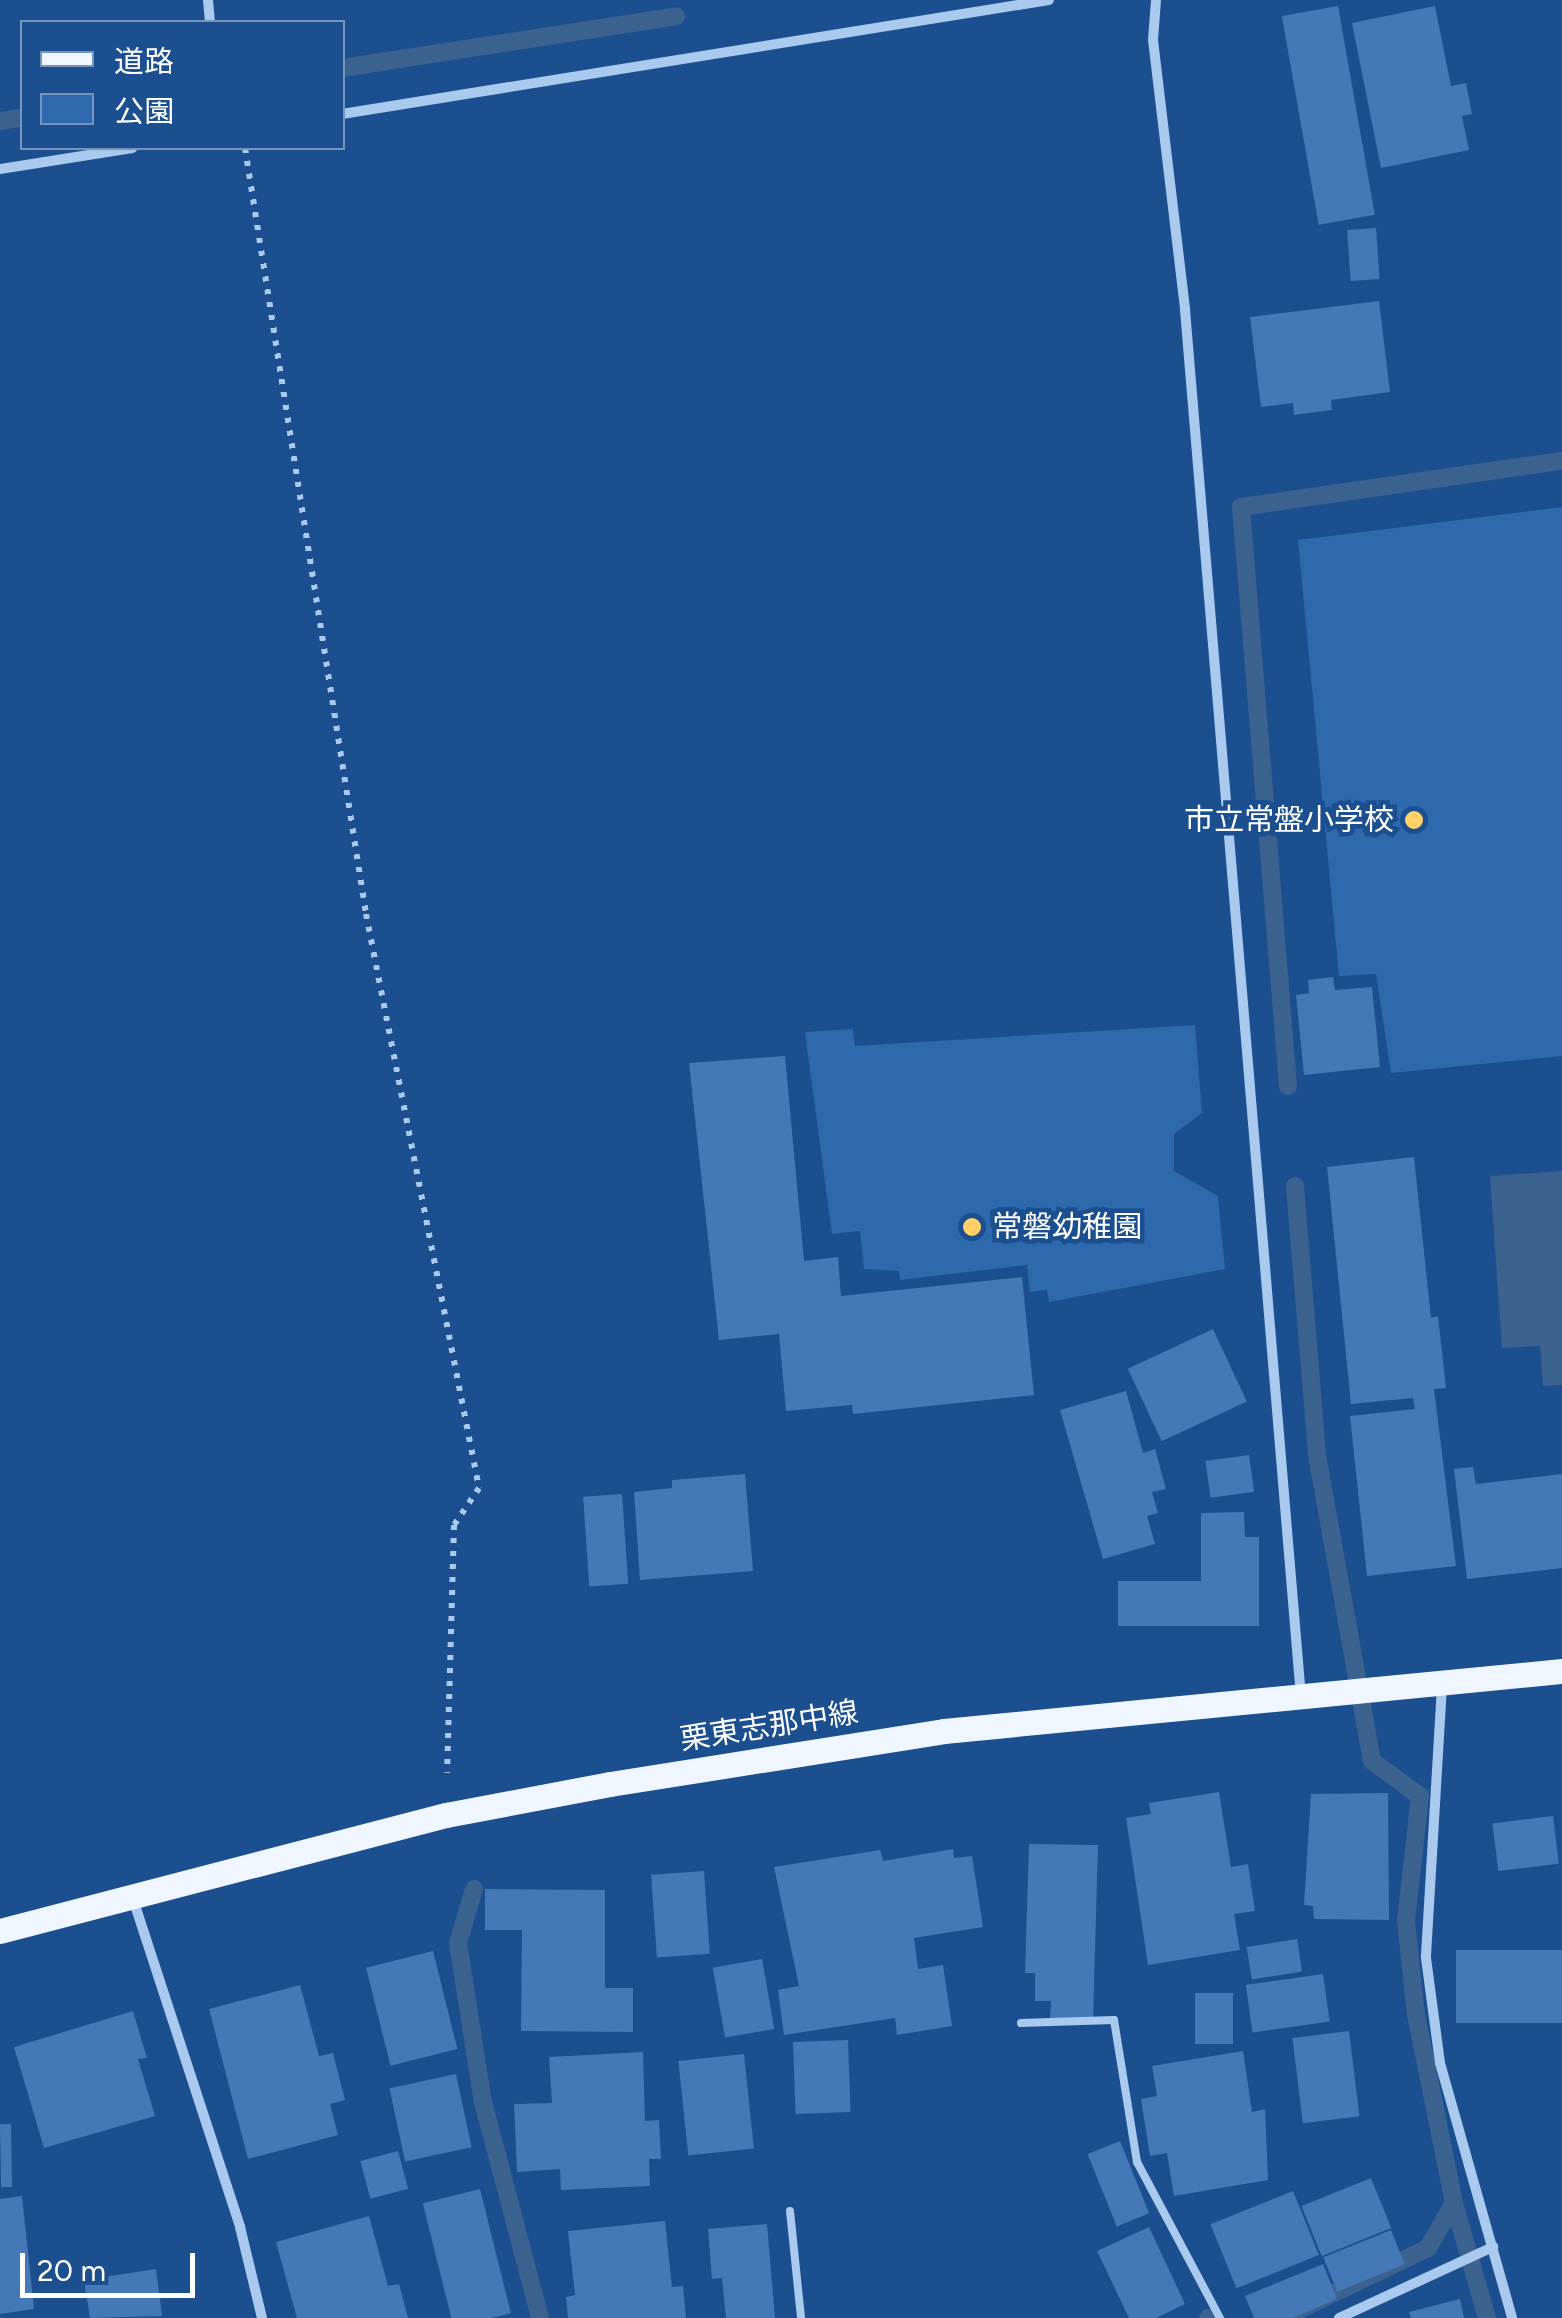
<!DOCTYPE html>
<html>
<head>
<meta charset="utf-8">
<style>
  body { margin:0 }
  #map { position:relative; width:1562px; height:2318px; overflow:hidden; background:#1b4f8f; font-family:Figtree,"Noto Sans JP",sans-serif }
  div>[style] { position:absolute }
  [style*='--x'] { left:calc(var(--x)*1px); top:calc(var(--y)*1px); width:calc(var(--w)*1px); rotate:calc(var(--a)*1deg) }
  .green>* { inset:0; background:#2e69ad }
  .water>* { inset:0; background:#3c6290 }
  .stream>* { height:18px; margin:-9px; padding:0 9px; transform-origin:9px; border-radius:9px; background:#3c6290 }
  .building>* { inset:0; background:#4478b7; transform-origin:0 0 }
  .path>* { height:6px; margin-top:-3px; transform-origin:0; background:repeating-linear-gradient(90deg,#a9c9ee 0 5px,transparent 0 13px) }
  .service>* { height:8px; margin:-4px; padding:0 4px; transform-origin:4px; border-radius:4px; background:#a9c9ee }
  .minor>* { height:10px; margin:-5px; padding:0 5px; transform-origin:5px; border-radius:5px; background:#a9c9ee }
  .primary>* { height:25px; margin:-12.5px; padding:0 12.5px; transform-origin:12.5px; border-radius:12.5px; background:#f0f6ff }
  .dots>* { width:28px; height:28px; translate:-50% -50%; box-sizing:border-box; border:5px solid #1b4f8f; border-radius:50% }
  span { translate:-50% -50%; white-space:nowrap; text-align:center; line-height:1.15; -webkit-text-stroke:9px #1b4f8f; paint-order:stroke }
  .poi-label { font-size:30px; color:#fff }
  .right { translate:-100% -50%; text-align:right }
  .left { translate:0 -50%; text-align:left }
  .street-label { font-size:30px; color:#fff }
  .legend { position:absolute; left:20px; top:20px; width:325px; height:130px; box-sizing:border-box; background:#1b4f8f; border:2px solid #7695bc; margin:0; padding:12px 18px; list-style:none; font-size:30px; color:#fff }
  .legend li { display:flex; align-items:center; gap:20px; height:50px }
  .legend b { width:50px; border:2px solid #7695bc }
  .scale { position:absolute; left:20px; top:2253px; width:175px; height:45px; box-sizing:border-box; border:5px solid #fff; border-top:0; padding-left:12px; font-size:30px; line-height:35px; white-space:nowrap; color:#fff; -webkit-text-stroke:8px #1b4f8f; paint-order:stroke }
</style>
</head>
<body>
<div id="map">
  <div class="green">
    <div style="clip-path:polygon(1562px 507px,1562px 1056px,1391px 1073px,1376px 974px,1339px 976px,1298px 540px)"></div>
    <div style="clip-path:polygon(1195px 1025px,1202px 1113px,1174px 1134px,1174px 1171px,1218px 1196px,1225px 1269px,1049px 1302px,1047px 1290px,1030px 1292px,1027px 1265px,900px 1280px,899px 1271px,864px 1269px,860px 1231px,832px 1234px,805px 1032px,853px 1029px,855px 1046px)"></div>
  </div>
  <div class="water">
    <div style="clip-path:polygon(1562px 1171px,1562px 1385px,1543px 1386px,1540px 1346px,1502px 1348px,1490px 1176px)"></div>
  </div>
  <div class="stream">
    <div style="--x:342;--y:68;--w:338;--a:-8.8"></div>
    <div style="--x:0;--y:121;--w:22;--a:-8"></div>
    <div style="--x:1288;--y:1086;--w:581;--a:-94.64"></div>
    <div style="--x:1241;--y:507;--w:324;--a:-8.2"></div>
    <div style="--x:474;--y:1889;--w:56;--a:106.5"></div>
    <div style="--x:458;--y:1943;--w:161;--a:81.1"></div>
    <div style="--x:483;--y:2102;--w:223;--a:75.2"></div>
    <div style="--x:1454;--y:2203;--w:120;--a:74"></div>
    <div style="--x:1208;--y:2318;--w:2;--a:0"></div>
    <div style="--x:1282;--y:2318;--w:162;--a:-25.6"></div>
    <div style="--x:1428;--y:2248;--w:52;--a:-60"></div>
    <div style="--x:1454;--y:2203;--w:192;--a:-101.4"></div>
    <div style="--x:1416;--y:2015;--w:95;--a:-96.1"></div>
    <div style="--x:1406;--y:1921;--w:126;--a:-83.6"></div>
    <div style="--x:1420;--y:1796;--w:59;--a:-143.9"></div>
    <div style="--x:1372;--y:1761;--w:312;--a:-100.2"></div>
    <div style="--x:1317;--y:1454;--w:269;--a:-94.7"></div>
  </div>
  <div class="building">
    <div style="left:1338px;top:6px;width:212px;height:57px;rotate:80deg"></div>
    <div style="clip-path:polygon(1435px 6px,1451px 86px,1466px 83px,1472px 114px,1462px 116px,1469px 150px,1381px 168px,1352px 23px)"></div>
    <div style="left:1376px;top:228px;width:51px;height:29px;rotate:86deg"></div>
    <div style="clip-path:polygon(1379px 301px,1390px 392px,1331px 400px,1332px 410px,1294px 415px,1293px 403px,1261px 407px,1250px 317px)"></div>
    <div style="clip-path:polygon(1333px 977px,1335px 990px,1372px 987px,1380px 1067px,1304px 1075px,1296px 995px,1309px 993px,1308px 980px)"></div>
    <div style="clip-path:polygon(785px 1056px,804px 1261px,838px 1257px,841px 1296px,1022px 1277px,1034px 1395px,853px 1414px,852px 1405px,786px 1411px,779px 1334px,719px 1340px,689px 1063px)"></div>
    <div style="clip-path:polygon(1414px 1157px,1431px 1318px,1438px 1316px,1446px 1388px,1434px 1389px,1456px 1566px,1367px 1576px,1350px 1416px,1415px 1409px,1413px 1398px,1351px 1404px,1327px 1167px)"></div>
    <div style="left:1213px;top:1329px;width:80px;height:94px;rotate:65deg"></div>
    <div style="clip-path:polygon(1126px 1391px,1143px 1453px,1155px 1449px,1166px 1489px,1152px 1492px,1158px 1513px,1147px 1516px,1155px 1544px,1103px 1559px,1060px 1410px)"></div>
    <div style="left:1249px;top:1455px;width:37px;height:44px;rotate:82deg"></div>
    <div style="clip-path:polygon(1473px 1467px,1476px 1484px,1562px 1474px,1562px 1568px,1467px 1579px,1454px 1469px)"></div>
    <div style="clip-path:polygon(745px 1474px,753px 1571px,640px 1580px,634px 1492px,672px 1488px,672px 1480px)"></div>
    <div style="left:622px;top:1494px;width:90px;height:39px;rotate:86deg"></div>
    <div style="clip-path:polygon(1244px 1512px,1245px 1537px,1259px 1537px,1259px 1626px,1118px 1626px,1118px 1581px,1201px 1581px,1201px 1513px)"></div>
    <div style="clip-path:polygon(1219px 1792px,1231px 1867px,1248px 1864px,1255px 1911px,1234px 1914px,1240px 1950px,1148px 1965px,1126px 1818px,1151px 1814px,1149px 1803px)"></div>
    <div style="clip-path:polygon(1388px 1793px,1389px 1920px,1314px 1919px,1313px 1906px,1304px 1905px,1311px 1794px)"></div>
    <div style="left:1553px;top:1816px;width:48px;height:61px;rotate:83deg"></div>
    <div style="clip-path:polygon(1029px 1844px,1098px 1845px,1093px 2021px,1050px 2021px,1051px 2001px,1035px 2001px,1035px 1973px,1025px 1973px)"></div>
    <div style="clip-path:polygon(953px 1849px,954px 1858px,972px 1856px,983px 1927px,914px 1938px,918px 1969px,943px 1965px,952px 2026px,897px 2035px,895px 2018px,784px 2035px,778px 1990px,799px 1986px,774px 1867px,880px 1850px,883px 1861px)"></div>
    <div style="left:704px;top:1871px;width:83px;height:53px;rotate:86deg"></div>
    <div style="clip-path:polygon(485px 1889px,605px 1890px,605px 1988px,633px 1988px,633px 2032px,521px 2031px,522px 1930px,485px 1930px)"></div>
    <div style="left:1297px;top:1939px;width:33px;height:51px;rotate:81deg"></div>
    <div style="left:1562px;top:1950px;width:73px;height:106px;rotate:90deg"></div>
    <div style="left:433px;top:1951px;width:101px;height:69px;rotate:76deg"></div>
    <div style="left:762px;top:1959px;width:71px;height:50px;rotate:80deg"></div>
    <div style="left:1323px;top:1974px;width:48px;height:78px;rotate:82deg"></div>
    <div style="clip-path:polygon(300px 1985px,319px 2056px,333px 2053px,345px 2100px,330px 2104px,338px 2135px,248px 2159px,209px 2009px)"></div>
    <div style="left:1195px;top:1993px;width:38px;height:51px"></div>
    <div style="clip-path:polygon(133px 2011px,147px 2058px,138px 2059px,155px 2116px,44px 2148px,14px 2047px)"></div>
    <div style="left:1349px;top:2031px;width:86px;height:57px;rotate:83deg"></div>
    <div style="left:848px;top:2040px;width:72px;height:55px;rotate:88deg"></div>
    <div style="clip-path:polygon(1243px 2051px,1252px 2112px,1265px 2109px,1268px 2180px,1174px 2196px,1167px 2153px,1150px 2156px,1141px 2099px,1157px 2096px,1152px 2066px)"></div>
    <div style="clip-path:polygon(643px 2052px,645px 2121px,659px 2120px,661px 2159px,649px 2159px,650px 2186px,561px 2190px,560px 2169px,517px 2172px,514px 2104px,552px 2103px,549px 2057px)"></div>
    <div style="left:744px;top:2054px;width:95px;height:66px;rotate:84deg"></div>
    <div style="left:456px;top:2074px;width:75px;height:68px;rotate:78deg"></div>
    <div style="left:11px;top:2124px;width:63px;height:11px;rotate:89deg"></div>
    <div style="left:1120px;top:2141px;width:78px;height:35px;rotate:68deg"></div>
    <div style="left:398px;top:2151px;width:39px;height:39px;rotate:75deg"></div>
    <div style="left:1371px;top:2178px;width:54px;height:75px;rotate:68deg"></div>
    <div style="left:480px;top:2189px;width:128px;height:59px;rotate:76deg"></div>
    <div style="left:1293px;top:2191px;width:69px;height:89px;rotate:68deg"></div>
    <div style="clip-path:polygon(22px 2196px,34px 2309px,0 2314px,0 2199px)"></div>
    <div style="clip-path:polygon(369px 2216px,388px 2286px,399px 2284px,408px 2318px,297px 2318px,276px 2242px)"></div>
    <div style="clip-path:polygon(665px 2221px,672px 2287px,683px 2286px,686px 2318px,568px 2318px,566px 2297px,575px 2295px,568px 2231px)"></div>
    <div style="clip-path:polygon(767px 2224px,775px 2318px,726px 2318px,722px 2278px,712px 2279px,708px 2229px)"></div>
    <div style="clip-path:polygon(1149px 2227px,1185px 2304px,1156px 2318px,1129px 2318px,1097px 2251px)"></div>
    <div style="left:1391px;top:2230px;width:37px;height:73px;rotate:68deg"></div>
    <div style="clip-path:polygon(1323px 2264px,1337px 2299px,1293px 2318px,1254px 2318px,1245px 2296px)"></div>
    <div style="clip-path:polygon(156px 2269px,162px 2316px,90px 2318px,84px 2280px)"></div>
    <div style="clip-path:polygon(1460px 2299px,1464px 2318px,1411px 2318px,1409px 2312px)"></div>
  </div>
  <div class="path">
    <div style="--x:245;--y:148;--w:775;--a:81.02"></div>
    <div style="--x:366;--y:914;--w:585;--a:78.86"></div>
    <div style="--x:479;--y:1488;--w:45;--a:124"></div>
    <div style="--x:454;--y:1525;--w:248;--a:91.6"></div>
  </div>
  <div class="service">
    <div style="--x:1021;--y:2023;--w:93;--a:-1.8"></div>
    <div style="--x:1114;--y:2020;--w:144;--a:80.8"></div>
    <div style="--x:1137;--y:2162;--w:177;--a:62"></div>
    <div style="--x:790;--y:2211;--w:108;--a:84.1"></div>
  </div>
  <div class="minor">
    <div style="--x:208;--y:0;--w:22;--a:85"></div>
    <div style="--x:1156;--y:0;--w:40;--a:94.3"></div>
    <div style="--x:1153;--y:40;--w:272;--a:83.2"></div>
    <div style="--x:1185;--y:310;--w:1391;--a:85.22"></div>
    <div style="--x:342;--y:114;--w:716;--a:-9.16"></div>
    <div style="--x:0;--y:169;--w:134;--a:-9"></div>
    <div style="--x:1442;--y:1686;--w:272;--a:93.4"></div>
    <div style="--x:1426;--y:1958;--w:106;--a:82.4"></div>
    <div style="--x:1440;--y:2063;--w:265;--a:74.2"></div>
    <div style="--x:133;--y:1899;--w:345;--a:71.9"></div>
    <div style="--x:240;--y:2227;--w:94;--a:76.4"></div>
    <div style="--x:1339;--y:2318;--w:170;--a:-24.8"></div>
  </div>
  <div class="primary">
    <div style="--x:0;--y:1931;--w:461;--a:-14.6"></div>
    <div style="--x:446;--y:1815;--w:167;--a:-10.7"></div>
    <div style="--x:610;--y:1784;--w:338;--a:-9"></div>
    <div style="--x:944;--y:1731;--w:621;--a:-5.55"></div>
  </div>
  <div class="dots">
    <div style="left:1414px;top:820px;background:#ffd166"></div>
    <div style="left:972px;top:1227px;background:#ffd166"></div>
  </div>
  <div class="poi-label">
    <span class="right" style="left:1394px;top:820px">市立常盤小学校</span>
    <span class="left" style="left:992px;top:1227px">常磐幼稚園</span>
  </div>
  <div class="street-label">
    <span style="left:769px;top:1726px;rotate:-9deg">栗東志那中線</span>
  </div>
  <ul class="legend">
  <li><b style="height:12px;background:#f0f6ff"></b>道路</li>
  <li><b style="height:28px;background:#2e69ad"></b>公園</li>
  </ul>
  <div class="scale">20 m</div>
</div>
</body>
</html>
